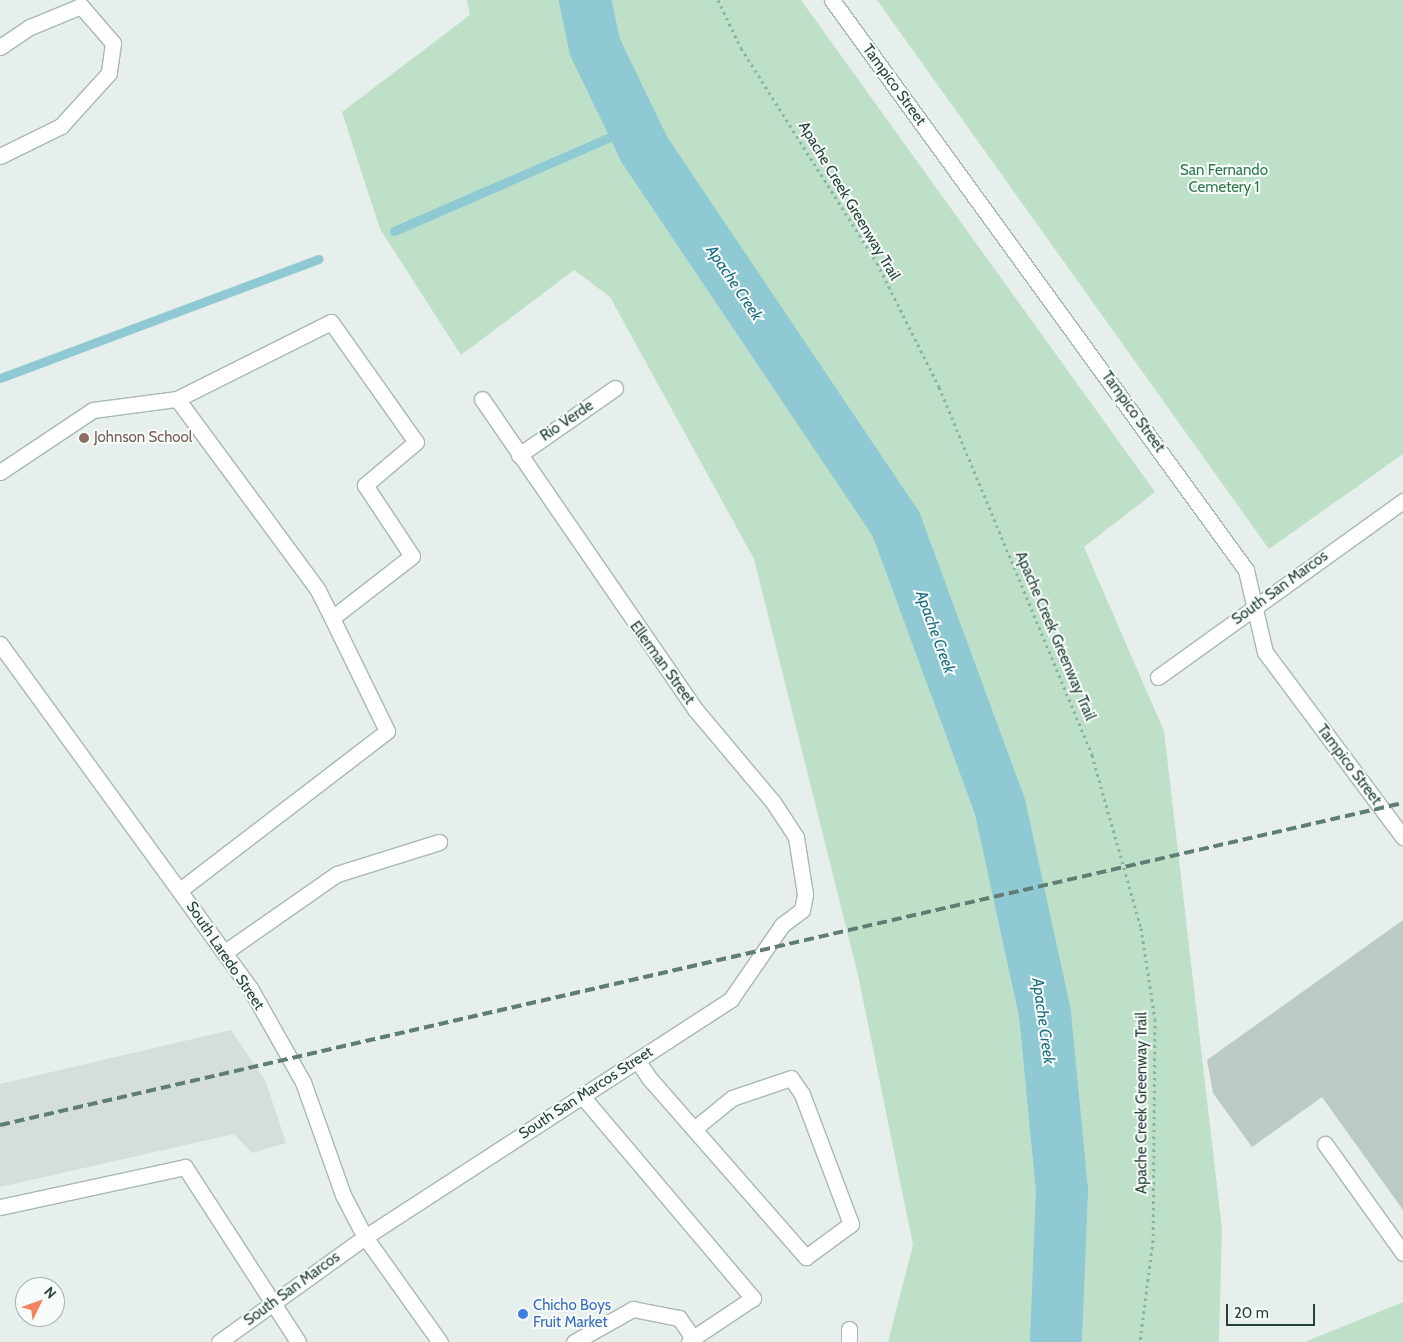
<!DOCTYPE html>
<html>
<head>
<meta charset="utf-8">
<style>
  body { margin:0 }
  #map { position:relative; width:1403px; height:1342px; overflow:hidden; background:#e6efeb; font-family:Cabin,sans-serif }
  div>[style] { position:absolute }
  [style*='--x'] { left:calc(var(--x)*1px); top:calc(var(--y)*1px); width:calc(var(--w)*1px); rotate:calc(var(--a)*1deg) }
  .built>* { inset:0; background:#d4dfda }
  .green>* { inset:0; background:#bfe0c8 }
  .stream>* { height:9px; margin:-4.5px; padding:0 4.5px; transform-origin:4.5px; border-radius:4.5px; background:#8ec9d4 }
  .river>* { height:52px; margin:-26px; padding:0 26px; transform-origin:26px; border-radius:26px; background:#8ec9d4 }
  .building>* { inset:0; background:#bbcac4 }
  .path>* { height:3px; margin-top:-1.5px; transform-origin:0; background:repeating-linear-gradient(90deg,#86b3a5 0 2.5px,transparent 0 6.5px) }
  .roads { filter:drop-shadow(1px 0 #a8b8b2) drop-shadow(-1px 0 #a8b8b2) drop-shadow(0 1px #a8b8b2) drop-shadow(0 -1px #a8b8b2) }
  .lane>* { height:15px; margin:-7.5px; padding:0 7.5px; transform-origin:7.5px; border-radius:7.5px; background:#fff }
  .street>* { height:15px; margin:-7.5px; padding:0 7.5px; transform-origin:7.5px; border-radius:7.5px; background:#fff }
  .secondary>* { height:15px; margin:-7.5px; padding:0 7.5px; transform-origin:7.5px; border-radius:7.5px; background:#fff }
  .rail>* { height:4px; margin-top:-2px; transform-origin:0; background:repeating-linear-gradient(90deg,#5f7d75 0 10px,transparent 0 15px) }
  .dots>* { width:14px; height:14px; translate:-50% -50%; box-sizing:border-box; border:2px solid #f7fbf9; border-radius:50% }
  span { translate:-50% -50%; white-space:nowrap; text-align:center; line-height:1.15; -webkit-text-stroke:4px #f7fbf9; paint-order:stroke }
  .street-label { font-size:15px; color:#24423a }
  .park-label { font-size:15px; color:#2d7a4b }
  .education-label { font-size:15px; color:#785e54 }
  .left { translate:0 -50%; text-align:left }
  .shop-label { font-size:15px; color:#366cbe }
  .water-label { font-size:16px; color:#1c6f80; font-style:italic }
  .north { position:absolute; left:15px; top:1277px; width:50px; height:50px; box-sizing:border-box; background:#f7fbf9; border:1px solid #a3b1ad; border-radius:50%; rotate:48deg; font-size:14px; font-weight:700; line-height:20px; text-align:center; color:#24423a }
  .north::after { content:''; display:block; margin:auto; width:18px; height:22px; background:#f4845f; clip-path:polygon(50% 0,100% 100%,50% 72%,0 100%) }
  .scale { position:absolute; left:1226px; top:1304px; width:89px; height:22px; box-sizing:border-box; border:2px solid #24423a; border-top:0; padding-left:6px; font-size:15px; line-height:18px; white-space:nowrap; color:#24423a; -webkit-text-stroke:4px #f7fbf9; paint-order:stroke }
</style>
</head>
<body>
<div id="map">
  <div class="built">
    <div style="clip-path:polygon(231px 1030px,266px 1082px,286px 1143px,252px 1153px,234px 1134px,0 1187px,0 1084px)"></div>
  </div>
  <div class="green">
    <div style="clip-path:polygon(467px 0,801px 0,1155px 492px,1084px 547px,1164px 731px,1222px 1229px,1219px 1342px,888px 1342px,913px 1245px,858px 975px,754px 559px,610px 297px,574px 270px,461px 355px,380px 229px,342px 112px,470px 15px)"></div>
    <div style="clip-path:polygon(877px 0,1403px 0,1403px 454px,1269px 549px)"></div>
    <div style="clip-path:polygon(1403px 1302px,1403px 1342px,1305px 1342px)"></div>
  </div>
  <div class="stream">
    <div style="--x:394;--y:231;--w:261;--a:-23.5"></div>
    <div style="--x:0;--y:378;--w:340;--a:-20.5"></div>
  </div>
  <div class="river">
    <div style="--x:585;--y:0;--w:48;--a:78"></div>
    <div style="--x:595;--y:47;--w:113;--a:64.3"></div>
    <div style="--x:644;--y:149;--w:452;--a:56.1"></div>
    <div style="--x:896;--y:524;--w:302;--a:69.8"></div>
    <div style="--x:1000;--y:807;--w:212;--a:77.7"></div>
    <div style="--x:1045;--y:1014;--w:177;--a:84.5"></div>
    <div style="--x:1062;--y:1190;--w:152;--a:92.3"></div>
  </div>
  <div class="building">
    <div style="clip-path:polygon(1403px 920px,1403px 1210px,1322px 1097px,1252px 1147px,1213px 1093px,1207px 1060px)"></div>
  </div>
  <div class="path">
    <div style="--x:718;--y:0;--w:53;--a:64.4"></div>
    <div style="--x:741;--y:48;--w:254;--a:57.7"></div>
    <div style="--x:877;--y:263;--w:139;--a:63.4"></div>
    <div style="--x:939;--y:387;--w:399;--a:67.4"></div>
    <div style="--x:1092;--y:755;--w:180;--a:74.2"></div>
    <div style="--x:1141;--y:928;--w:92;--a:81.3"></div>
    <div style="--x:1155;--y:1019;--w:221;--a:90.5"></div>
    <div style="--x:1153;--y:1240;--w:103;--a:97.3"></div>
  </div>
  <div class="roads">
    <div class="lane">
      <div style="--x:0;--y:47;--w:36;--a:-34"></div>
      <div style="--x:30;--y:27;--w:55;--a:-22.4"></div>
      <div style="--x:81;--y:6;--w:49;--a:49.1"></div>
      <div style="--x:113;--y:43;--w:30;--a:98"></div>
      <div style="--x:109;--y:73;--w:72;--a:132.2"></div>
      <div style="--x:61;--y:126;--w:68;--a:153.8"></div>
      <div style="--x:0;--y:472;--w:112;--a:-33.7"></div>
      <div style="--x:93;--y:410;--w:85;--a:-7.5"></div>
      <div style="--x:180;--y:890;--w:261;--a:-37.5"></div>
      <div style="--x:387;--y:731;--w:126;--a:-116"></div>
      <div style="--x:332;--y:618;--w:31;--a:-117"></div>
      <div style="--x:318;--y:590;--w:237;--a:-126.4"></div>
      <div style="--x:177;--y:399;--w:172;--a:-26.6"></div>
      <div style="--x:331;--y:322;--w:147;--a:54.7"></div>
      <div style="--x:416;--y:442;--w:67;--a:139.9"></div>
      <div style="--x:365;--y:485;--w:85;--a:56.5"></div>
      <div style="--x:412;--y:556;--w:101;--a:142.2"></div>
      <div style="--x:225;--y:952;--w:136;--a:-34.9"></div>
      <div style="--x:337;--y:874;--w:107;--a:-17.4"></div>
      <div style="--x:637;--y:1060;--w:23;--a:56"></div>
      <div style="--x:650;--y:1079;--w:237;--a:48.8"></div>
      <div style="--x:806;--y:1257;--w:56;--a:-36.3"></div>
      <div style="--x:851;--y:1224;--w:139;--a:-110.7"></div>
      <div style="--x:802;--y:1094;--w:19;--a:-125"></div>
      <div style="--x:791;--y:1078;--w:62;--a:161.3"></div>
      <div style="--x:732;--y:1098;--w:49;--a:140.8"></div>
      <div style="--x:582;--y:1096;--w:265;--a:49.8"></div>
      <div style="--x:753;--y:1298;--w:72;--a:146.3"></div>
      <div style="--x:1325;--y:1144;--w:134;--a:54.4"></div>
      <div style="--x:0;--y:1207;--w:189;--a:-12.2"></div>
      <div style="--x:185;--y:1167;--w:208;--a:57.1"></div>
      <div style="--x:849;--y:1329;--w:13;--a:90"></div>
      <div style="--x:574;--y:1342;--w:68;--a:-29.2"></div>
      <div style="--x:633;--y:1309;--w:47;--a:11.1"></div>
      <div style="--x:679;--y:1318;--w:24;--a:55"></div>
      <div style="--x:693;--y:1338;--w:6;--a:135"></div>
    </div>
    <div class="street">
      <div style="--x:832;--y:0;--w:704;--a:54.01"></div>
      <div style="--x:1246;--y:570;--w:84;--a:77"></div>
      <div style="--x:1265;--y:652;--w:231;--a:53.3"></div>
      <div style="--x:519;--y:455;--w:117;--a:-34.9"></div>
      <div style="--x:1158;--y:677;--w:302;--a:-35.7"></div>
      <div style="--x:365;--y:1237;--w:437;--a:-33"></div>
      <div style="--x:731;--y:999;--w:90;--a:-55.4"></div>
      <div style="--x:782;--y:925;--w:25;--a:-37"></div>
      <div style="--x:802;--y:910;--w:16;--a:-79"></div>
      <div style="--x:805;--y:894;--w:58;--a:-99"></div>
      <div style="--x:796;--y:837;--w:42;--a:-123.3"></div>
      <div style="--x:773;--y:802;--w:121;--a:-130"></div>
      <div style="--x:695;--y:709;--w:376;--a:-124.5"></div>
    </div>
    <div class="secondary">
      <div style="--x:0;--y:644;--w:425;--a:54"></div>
      <div style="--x:250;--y:988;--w:108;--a:60.6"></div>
      <div style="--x:303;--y:1082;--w:120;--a:70.5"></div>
      <div style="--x:343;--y:1195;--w:47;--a:62.4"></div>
      <div style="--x:365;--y:1237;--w:129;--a:54.5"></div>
      <div style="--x:219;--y:1342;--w:180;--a:-35.7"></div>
    </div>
  </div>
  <div class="rail">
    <div style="--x:0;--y:1125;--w:1439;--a:-12.93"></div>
  </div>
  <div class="dots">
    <div style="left:84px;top:438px;background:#8d6e63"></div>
    <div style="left:523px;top:1314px;background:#3f7fe0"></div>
  </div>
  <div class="street-label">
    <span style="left:894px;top:85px;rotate:54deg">Tampico Street</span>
    <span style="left:849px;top:201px;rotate:59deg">Apache Creek Greenway Trail</span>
    <span style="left:1133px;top:412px;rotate:54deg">Tampico Street</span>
    <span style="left:567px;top:421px;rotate:-34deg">Rio Verde</span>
    <span style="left:1280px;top:588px;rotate:-36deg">South San Marcos</span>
    <span style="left:1055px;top:636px;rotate:67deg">Apache Creek Greenway Trail</span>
    <span style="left:662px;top:663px;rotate:54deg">Ellerman Street</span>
    <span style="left:1349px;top:765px;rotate:53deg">Tampico Street</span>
    <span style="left:225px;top:956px;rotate:56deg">South Laredo Street</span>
    <span style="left:586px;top:1093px;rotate:-33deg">South San Marcos Street</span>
    <span style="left:1142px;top:1103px;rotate:-90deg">Apache Creek Greenway Trail</span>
    <span style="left:292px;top:1289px;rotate:-36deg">South San Marcos</span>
  </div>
  <div class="park-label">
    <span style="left:1224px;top:179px">San Fernando<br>Cemetery 1</span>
  </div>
  <div class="education-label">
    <span class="left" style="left:94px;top:438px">Johnson School</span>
  </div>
  <div class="shop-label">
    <span class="left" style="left:533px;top:1314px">Chicho Boys<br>Fruit Market</span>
  </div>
  <div class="water-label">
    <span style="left:734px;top:283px;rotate:56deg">Apache Creek</span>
    <span style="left:935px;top:632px;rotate:70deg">Apache Creek</span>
    <span style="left:1043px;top:1021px;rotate:82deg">Apache Creek</span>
  </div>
  <div class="north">N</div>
  <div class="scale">20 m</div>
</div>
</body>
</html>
